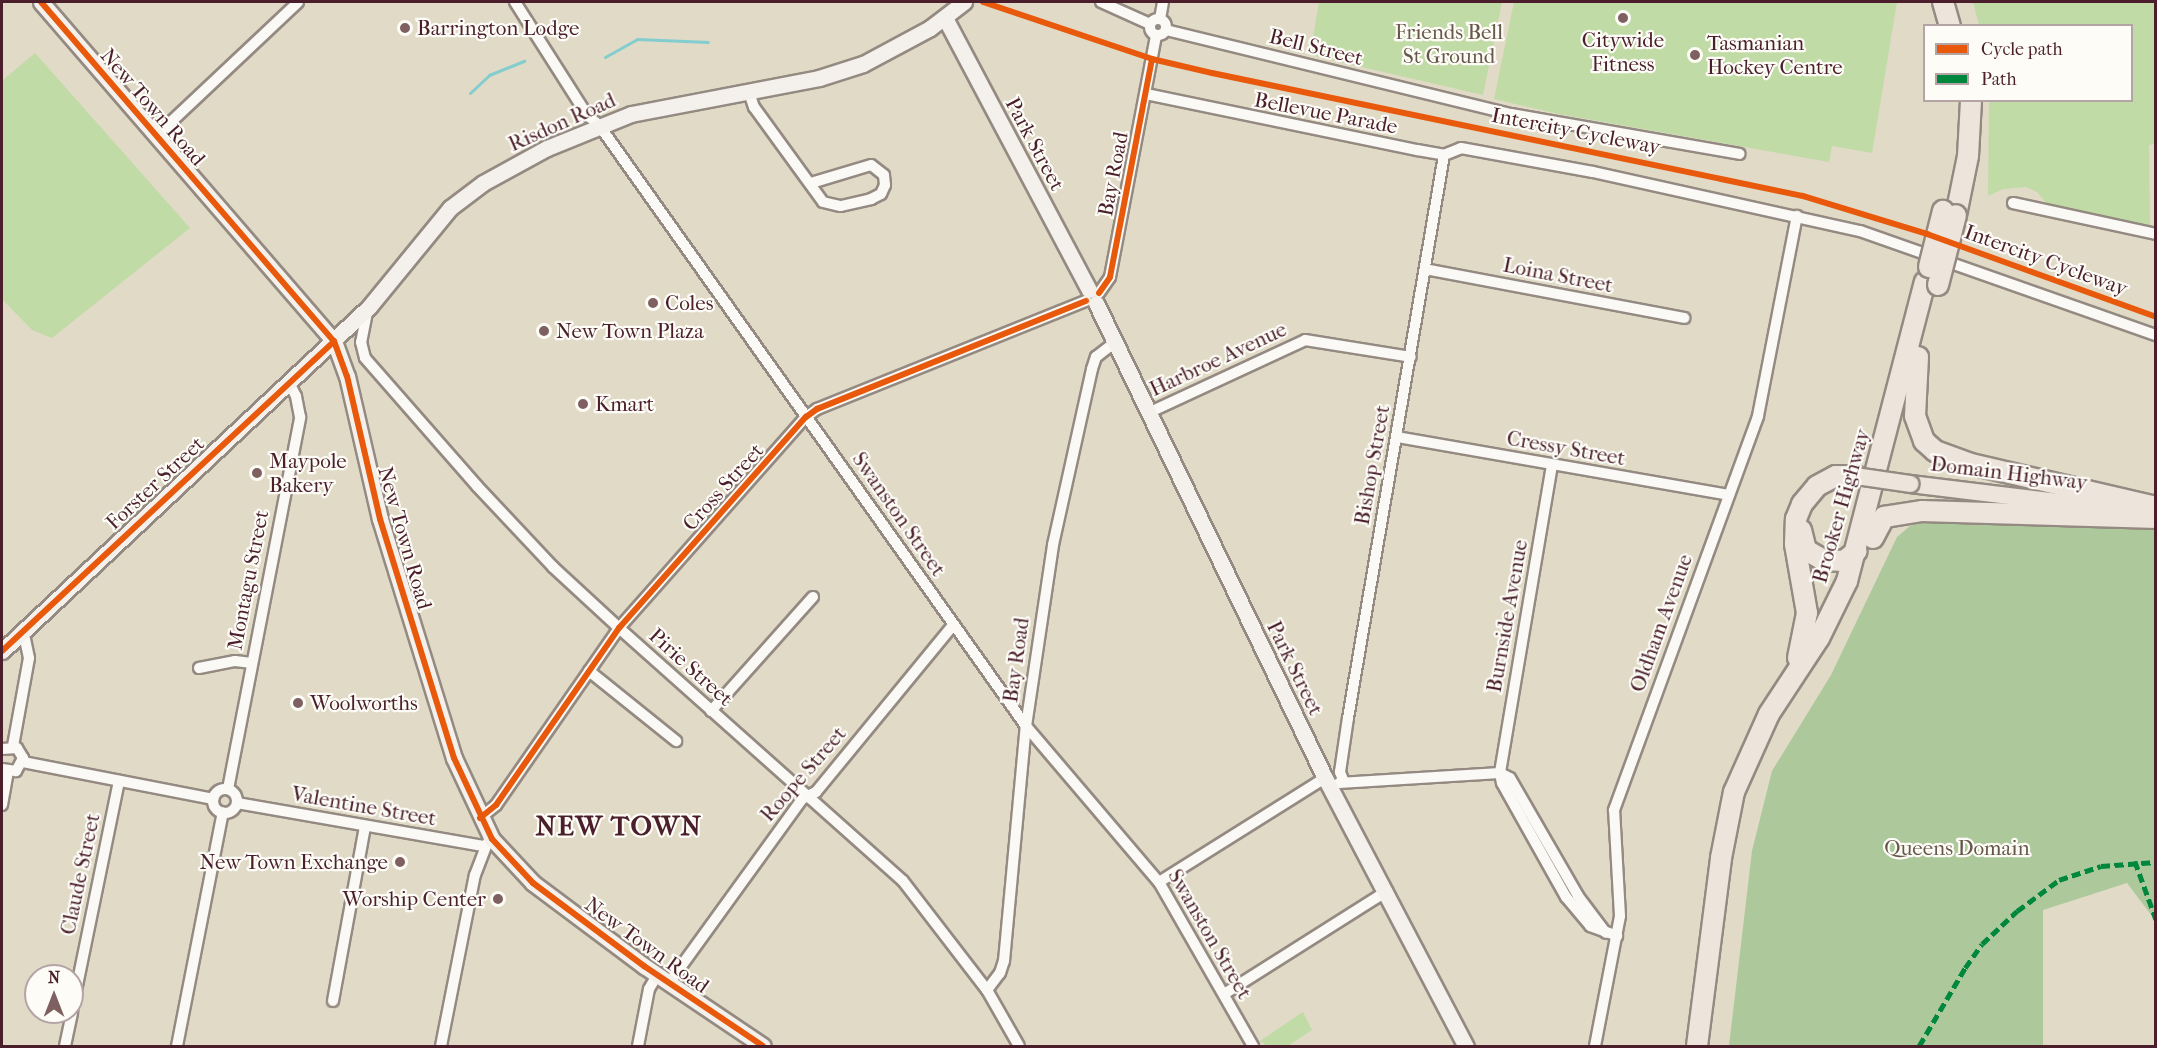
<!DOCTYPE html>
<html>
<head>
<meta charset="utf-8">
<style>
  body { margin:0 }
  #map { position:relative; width:2157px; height:1048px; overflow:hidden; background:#e0dac6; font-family:"IM FELL French Canon",serif }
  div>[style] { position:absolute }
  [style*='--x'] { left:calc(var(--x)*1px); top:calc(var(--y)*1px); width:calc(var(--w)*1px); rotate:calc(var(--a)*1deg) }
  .green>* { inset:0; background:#c0dba6 }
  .forest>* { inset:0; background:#adc99b }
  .stream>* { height:3px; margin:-1.5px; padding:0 1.5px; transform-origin:1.5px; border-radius:1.5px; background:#84cdcf }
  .roads { filter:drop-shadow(2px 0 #948a82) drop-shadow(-2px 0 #948a82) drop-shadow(0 2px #948a82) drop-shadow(0 -2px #948a82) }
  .street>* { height:10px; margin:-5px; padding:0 5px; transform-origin:5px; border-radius:5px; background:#faf9f6 }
  .street>.ring { margin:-5px; padding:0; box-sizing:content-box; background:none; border:10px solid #faf9f6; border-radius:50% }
  .secondary>* { height:15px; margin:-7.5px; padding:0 7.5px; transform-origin:7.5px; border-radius:7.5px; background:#f4f1ec }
  .primary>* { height:16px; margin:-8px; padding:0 8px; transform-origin:8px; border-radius:8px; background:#ede4db }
  .highway>* { height:20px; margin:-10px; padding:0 10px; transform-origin:10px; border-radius:10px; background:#ede4db }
  .bridges { filter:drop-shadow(2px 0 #948a82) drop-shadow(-2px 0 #948a82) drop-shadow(0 2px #948a82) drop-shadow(0 -2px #948a82) }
  .primary-bridge>* { height:16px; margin:-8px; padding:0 8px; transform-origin:8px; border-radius:8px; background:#ede4db }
  .highway-bridge>* { height:20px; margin:-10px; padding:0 10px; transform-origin:10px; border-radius:10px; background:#ede4db }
  .quiet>* { height:4.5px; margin-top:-2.25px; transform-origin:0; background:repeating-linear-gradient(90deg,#00873e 0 9px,transparent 0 13.5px) }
  .cycleway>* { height:6px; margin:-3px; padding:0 3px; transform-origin:3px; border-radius:3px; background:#e8590c }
  .dots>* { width:16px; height:16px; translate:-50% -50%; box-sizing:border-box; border:3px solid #fdfcf7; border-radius:50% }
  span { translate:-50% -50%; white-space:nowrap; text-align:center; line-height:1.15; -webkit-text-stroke:4.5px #fdfcf7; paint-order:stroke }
  .poi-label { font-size:21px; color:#4a1f2b }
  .left { translate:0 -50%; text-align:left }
  .right { translate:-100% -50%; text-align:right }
  .park-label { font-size:21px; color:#665748 }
  .street-label { font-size:21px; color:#4a1f2b }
  .district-label { font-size:27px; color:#4a1f2b; font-weight:700; letter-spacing:1.5px }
  .frame { position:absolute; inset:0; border:3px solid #4a1f2b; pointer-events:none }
  .legend { position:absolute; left:1923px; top:24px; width:210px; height:78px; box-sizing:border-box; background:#fdfcf7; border:2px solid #b5a4a5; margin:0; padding:8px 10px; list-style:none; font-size:18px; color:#4a1f2b }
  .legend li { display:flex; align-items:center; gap:12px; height:30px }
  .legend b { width:30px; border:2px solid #b5a4a5 }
  .north { position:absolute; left:24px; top:964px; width:60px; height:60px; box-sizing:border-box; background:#fdfcf7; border:2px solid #b5a4a5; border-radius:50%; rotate:0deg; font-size:16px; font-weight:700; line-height:24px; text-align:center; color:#4a1f2b }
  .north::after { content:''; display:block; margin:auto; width:21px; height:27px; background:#7e6061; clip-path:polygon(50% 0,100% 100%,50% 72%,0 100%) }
</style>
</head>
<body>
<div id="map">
  <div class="green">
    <div style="clip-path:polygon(1319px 2px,1502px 2px,1483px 95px,1310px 55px)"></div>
    <div style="clip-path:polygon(1514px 2px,1897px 2px,1872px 153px,1832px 146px,1829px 162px,1559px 114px,1494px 99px)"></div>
    <div style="clip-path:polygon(1973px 2px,2155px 2px,2156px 143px,2149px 145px,2150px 226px,2049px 206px,2037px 192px,2026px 187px,2003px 189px,1988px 196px,1989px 101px,2132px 100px,2132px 26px,1979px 25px)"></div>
    <div style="clip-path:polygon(35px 53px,190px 228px,52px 338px,32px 330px,2px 299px,2px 81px)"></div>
    <div style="clip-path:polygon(1303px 1012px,1312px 1030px,1288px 1046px,1263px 1046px,1265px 1044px,1260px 1041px)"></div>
  </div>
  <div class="forest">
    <div style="clip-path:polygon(1936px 520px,2155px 529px,2155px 920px,2127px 883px,2043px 910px,2043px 1046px,1729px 1046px,1752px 851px,1772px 771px,1831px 675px,1897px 537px,1910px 526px)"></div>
  </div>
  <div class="stream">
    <div style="--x:605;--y:57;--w:37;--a:-29"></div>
    <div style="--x:637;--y:39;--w:71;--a:2.4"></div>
    <div style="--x:470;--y:93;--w:26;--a:-43"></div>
    <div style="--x:489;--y:75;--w:38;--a:-22"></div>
  </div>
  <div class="roads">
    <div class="street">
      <div style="--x:515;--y:2;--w:134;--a:57.5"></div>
      <div style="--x:587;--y:115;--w:16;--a:40"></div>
      <div style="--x:599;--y:125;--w:737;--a:54.61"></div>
      <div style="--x:1026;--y:726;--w:205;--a:49.6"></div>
      <div style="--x:1159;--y:882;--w:189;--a:60.2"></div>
      <div style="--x:1101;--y:2;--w:54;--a:24.2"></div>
      <div class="ring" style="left:1150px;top:19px;width:6px;height:6px"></div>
      <div style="--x:1160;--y:19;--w:17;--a:-80"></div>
      <div style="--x:1166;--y:30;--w:355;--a:13.7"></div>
      <div style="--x:1511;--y:114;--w:232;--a:9.9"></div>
      <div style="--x:749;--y:92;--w:16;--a:72"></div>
      <div style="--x:754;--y:107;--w:117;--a:54"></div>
      <div style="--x:823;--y:202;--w:18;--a:13"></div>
      <div style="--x:841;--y:206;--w:31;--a:-13"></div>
      <div style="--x:871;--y:199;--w:11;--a:-27"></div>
      <div style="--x:881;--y:194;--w:10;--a:-66"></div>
      <div style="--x:885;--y:185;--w:10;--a:-96"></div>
      <div style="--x:884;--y:175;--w:16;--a:-142"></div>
      <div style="--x:871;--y:165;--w:63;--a:163.3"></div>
      <div style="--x:1146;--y:94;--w:277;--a:11.7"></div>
      <div style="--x:1417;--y:150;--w:27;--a:10"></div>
      <div style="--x:1444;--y:155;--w:18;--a:-22"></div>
      <div style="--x:1461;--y:148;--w:134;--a:10.3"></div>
      <div style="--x:1593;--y:172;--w:273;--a:12.5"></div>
      <div style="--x:1860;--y:231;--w:314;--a:19.4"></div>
      <div style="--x:156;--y:136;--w:195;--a:-43.3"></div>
      <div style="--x:2013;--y:203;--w:146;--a:12.2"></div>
      <div style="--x:1425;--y:269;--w:264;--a:10.7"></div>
      <div style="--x:1099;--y:293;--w:19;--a:-55"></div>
      <div style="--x:1110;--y:277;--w:246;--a:-79.2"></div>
      <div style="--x:368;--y:307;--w:36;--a:101"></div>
      <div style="--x:361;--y:342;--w:16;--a:76"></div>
      <div style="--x:365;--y:358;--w:170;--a:48.8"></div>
      <div style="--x:477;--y:486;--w:111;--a:46.8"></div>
      <div style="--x:553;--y:567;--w:90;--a:42.7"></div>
      <div style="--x:619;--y:628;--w:380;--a:41.7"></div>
      <div style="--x:903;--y:881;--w:138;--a:52.4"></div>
      <div style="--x:987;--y:990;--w:64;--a:60.3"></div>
      <div style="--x:1148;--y:413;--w:173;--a:-24.9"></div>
      <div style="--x:1305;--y:340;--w:107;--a:9.1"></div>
      <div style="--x:1397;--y:437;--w:336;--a:9.9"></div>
      <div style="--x:1552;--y:465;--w:312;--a:99.6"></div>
      <div style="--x:1500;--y:773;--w:10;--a:79"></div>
      <div style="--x:1502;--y:783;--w:131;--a:60.7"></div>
      <div style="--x:1566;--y:897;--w:38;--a:50"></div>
      <div style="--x:1590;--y:926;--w:29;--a:20"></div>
      <div style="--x:199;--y:668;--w:37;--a:-11"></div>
      <div style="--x:235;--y:661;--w:17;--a:7"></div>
      <div style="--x:589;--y:671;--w:112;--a:38.8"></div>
      <div style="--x:711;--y:711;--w:153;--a:-48.2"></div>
      <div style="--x:13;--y:746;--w:89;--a:-79.7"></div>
      <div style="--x:29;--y:658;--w:29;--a:-102"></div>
      <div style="--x:2;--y:749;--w:15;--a:-4"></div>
      <div style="--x:17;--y:748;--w:12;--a:59"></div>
      <div style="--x:23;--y:758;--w:15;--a:118"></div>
      <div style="--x:16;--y:771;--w:14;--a:-172"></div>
      <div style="--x:23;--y:762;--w:194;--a:11"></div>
      <div style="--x:1500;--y:773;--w:11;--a:27"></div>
      <div style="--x:1510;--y:778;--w:136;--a:60"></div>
      <div style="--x:1578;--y:896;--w:46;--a:52.9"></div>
      <div style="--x:1344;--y:782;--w:11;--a:-112"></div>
      <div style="--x:1340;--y:772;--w:55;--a:-81.6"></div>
      <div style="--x:1348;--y:718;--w:571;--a:-80.32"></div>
      <div style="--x:1339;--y:783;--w:161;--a:-3.6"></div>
      <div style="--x:228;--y:789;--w:379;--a:-79"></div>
      <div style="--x:300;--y:417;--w:21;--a:-101"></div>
      <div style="--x:296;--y:396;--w:17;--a:-118"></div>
      <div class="ring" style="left:213px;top:789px;width:14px;height:14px"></div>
      <div style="--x:237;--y:803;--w:250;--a:9.9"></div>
      <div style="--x:2;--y:805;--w:34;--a:-80"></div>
      <div style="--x:480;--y:818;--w:21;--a:-39"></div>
      <div style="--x:496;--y:805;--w:216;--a:-55.2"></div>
      <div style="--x:619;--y:628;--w:282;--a:-48.5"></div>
      <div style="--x:806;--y:417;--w:14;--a:-36"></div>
      <div style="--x:817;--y:409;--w:290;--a:-21.9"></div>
      <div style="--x:1159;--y:882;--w:196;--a:-32.1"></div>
      <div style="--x:669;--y:983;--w:227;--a:-54.1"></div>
      <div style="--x:802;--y:799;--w:16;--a:-27"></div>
      <div style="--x:816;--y:792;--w:216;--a:-50.6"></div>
      <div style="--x:987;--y:990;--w:21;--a:-53"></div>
      <div style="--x:1000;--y:973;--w:13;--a:-72"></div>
      <div style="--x:1004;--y:961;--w:236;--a:-84.7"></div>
      <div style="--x:1026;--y:726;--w:183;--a:-81.5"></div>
      <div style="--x:1053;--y:545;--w:180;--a:-77.5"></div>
      <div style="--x:1092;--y:369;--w:13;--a:-72"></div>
      <div style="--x:1096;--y:357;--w:23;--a:-38"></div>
      <div style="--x:1224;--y:994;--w:193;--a:-32.3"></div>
      <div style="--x:333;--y:1001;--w:178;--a:-79.6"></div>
      <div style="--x:72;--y:1010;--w:234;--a:-78.4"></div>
      <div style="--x:65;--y:1046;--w:35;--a:-78"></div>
      <div style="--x:177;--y:1046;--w:238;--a:-78.9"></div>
      <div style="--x:441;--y:1046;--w:174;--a:-78.8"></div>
      <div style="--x:475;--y:875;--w:34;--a:-69"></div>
      <div style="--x:638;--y:1046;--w:58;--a:-79.1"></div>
      <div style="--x:649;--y:989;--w:16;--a:-60"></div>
      <div style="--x:1595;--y:1046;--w:132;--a:-79.1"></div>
      <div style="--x:1620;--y:916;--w:106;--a:-93.2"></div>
      <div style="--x:1614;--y:810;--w:419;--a:-69.9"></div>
      <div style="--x:1758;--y:416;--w:204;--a:-79"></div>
    </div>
    <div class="secondary">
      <div style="--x:41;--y:2;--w:448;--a:49.2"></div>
      <div style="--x:334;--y:341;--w:37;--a:70"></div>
      <div style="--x:347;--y:376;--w:147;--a:77"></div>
      <div style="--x:380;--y:519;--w:250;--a:72.8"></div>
      <div style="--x:454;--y:758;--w:89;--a:64.9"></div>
      <div style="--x:492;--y:839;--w:60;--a:47"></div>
      <div style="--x:533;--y:883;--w:139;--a:36.8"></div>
      <div style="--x:644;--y:966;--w:143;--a:33.9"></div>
      <div style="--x:945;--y:18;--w:308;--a:62.1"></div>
      <div style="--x:1096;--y:303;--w:527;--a:64.26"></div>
      <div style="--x:1325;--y:778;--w:303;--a:62.3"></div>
      <div style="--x:2;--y:651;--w:503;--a:-43.15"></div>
      <div style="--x:369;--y:307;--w:128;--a:-50.7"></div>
      <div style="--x:450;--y:208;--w:41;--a:-37.1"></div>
      <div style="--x:483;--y:183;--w:73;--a:-28.7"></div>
      <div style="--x:547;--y:148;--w:91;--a:-22"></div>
      <div style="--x:631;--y:114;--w:191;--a:-10.8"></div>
      <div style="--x:819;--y:78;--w:46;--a:-17.7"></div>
      <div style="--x:863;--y:64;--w:76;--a:-28.2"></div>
      <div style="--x:930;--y:28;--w:43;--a:-37.4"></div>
    </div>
    <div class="primary">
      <div style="--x:1910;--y:484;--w:209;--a:6.9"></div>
    </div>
    <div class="highway">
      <div style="--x:1943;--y:2;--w:25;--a:74"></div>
      <div style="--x:1956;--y:215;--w:60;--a:-78.5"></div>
      <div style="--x:1968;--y:156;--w:56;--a:-86.9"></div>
      <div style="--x:1918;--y:357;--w:59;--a:92.9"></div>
      <div style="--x:1915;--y:416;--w:27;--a:70"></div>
      <div style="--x:1924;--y:441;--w:15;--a:42"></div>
      <div style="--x:1935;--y:451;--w:38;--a:20"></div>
      <div style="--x:1971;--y:464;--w:190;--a:13.1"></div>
      <div style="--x:1801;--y:530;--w:21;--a:76"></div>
      <div style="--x:1806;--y:550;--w:20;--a:30"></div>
      <div style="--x:1823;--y:560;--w:21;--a:3"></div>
      <div style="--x:1844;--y:561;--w:16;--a:-38"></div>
      <div style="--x:1873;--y:538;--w:24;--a:-62"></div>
      <div style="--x:1884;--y:517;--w:39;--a:-9"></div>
      <div style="--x:1923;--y:511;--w:233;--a:1.7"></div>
      <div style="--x:1798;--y:658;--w:46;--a:-78.7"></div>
      <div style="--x:1807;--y:613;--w:70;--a:-99.9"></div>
      <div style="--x:1795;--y:544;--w:25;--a:-88"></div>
      <div style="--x:1796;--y:519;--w:16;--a:-68"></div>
      <div style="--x:1802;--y:504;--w:23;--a:-50"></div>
      <div style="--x:1817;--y:486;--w:21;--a:-28"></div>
      <div style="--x:1836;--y:476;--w:20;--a:0"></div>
      <div style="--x:1697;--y:1046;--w:190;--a:-82.7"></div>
      <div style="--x:1721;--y:858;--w:67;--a:-78.9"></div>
      <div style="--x:1734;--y:792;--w:85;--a:-65.8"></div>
      <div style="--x:1769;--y:714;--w:91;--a:-56.7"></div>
      <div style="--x:1819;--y:638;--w:64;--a:-63.8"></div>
      <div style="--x:1847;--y:581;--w:309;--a:-75.4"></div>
    </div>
  </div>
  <div class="bridges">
    <div class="primary-bridge">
      <div style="--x:1856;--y:476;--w:55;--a:8.4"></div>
    </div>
    <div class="highway-bridge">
      <div style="--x:1929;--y:267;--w:58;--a:-76"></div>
      <div style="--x:1938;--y:285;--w:72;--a:-75.6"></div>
    </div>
  </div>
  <div class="quiet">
    <div style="--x:2135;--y:861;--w:62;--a:70.1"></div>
    <div style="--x:1919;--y:1046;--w:91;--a:-59.5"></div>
    <div style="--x:1965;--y:968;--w:29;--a:-55"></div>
    <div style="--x:1982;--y:944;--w:48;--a:-43.3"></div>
    <div style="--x:2017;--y:911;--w:52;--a:-36.4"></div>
    <div style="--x:2059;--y:880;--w:44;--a:-18.4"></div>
    <div style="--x:2101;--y:866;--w:55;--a:-4.2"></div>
  </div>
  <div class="cycleway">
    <div style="--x:41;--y:2;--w:448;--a:49.2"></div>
    <div style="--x:334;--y:341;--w:37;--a:70"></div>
    <div style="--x:347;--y:376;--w:147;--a:77"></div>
    <div style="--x:380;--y:519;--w:250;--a:72.8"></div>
    <div style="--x:454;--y:758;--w:89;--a:64.9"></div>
    <div style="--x:492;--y:839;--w:60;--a:47"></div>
    <div style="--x:533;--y:883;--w:139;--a:36.8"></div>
    <div style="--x:644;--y:966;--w:143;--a:33.9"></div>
    <div style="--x:983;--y:2;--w:178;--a:18.6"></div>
    <div style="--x:1152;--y:59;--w:62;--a:13.1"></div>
    <div style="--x:1212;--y:73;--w:604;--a:11.76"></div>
    <div style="--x:1803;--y:196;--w:130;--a:17"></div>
    <div style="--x:1927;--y:234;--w:244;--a:19.9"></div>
    <div style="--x:1099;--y:293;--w:19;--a:-55"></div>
    <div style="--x:1110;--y:277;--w:222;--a:-79.1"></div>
    <div style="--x:2;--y:651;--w:454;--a:-43"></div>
    <div style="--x:480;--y:818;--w:21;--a:-39"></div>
    <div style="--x:496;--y:805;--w:216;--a:-55.2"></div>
    <div style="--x:619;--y:628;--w:282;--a:-48.5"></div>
    <div style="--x:806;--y:417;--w:14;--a:-36"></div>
    <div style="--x:817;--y:409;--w:290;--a:-21.9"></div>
  </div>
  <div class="dots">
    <div style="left:1623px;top:18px;background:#7e6061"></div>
    <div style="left:405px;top:28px;background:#7e6061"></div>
    <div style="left:1695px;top:55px;background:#7e6061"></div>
    <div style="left:653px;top:303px;background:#7e6061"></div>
    <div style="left:544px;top:331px;background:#7e6061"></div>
    <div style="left:583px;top:404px;background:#7e6061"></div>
    <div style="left:257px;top:473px;background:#7e6061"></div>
    <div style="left:298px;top:703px;background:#7e6061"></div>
    <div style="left:400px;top:862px;background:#7e6061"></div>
    <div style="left:498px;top:899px;background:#7e6061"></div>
  </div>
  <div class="poi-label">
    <span class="left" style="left:417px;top:28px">Barrington Lodge</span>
    <span style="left:1623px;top:52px">Citywide<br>Fitness</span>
    <span class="left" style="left:1707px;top:55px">Tasmanian<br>Hockey Centre</span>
    <span class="left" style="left:665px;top:303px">Coles</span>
    <span class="left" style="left:556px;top:331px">New Town Plaza</span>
    <span class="left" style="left:595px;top:404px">Kmart</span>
    <span class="left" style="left:269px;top:473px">Maypole<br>Bakery</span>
    <span class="left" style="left:310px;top:703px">Woolworths</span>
    <span class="right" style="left:388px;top:862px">New Town Exchange</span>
    <span class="right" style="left:486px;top:899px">Worship Center</span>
  </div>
  <div class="park-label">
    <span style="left:1449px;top:44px">Friends Bell<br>St Ground</span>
    <span style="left:1957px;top:848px">Queens Domain</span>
  </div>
  <div class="street-label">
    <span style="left:1316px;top:47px;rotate:14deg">Bell Street</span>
    <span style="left:153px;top:107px;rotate:49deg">New Town Road</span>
    <span style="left:1326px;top:113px;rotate:11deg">Bellevue Parade</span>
    <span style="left:562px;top:122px;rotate:-24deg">Risdon Road</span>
    <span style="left:1576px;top:131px;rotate:11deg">Intercity Cycleway</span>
    <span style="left:1035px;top:144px;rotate:62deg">Park Street</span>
    <span style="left:1113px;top:174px;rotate:-79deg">Bay Road</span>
    <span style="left:2046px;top:260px;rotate:20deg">Intercity Cycleway</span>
    <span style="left:1558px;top:275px;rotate:11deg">Loina Street</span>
    <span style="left:1218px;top:359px;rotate:-25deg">Harbroe Avenue</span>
    <span style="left:1566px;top:448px;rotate:10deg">Cressy Street</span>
    <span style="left:1372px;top:465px;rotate:-80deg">Bishop Street</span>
    <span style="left:2009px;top:473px;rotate:7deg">Domain Highway</span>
    <span style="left:155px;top:483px;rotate:-43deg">Forster Street</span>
    <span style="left:723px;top:487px;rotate:-48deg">Cross Street</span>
    <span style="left:1841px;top:506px;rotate:-74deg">Brooker Highway</span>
    <span style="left:899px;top:514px;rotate:55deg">Swanston Street</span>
    <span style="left:405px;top:538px;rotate:74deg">New Town Road</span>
    <span style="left:248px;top:580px;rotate:-79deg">Montagu Street</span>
    <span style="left:1507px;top:616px;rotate:-80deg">Burnside Avenue</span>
    <span style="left:1661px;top:623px;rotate:-70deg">Oldham Avenue</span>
    <span style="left:1016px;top:660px;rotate:-82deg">Bay Road</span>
    <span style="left:691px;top:667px;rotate:42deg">Pirie Street</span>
    <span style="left:1295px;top:668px;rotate:64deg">Park Street</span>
    <span style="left:803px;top:774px;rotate:-49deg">Roope Street</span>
    <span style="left:364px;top:806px;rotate:10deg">Valentine Street</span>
    <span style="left:80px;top:874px;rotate:-78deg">Claude Street</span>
    <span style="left:1210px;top:934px;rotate:60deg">Swanston Street</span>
    <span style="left:647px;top:945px;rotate:36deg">New Town Road</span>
  </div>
  <div class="district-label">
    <span style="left:619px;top:827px">NEW TOWN</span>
  </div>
  <div class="frame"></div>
  <ul class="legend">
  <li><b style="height:8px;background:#e8590c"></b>Cycle path</li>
  <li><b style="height:8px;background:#00873e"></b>Path</li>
  </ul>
  <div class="north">N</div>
</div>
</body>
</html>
